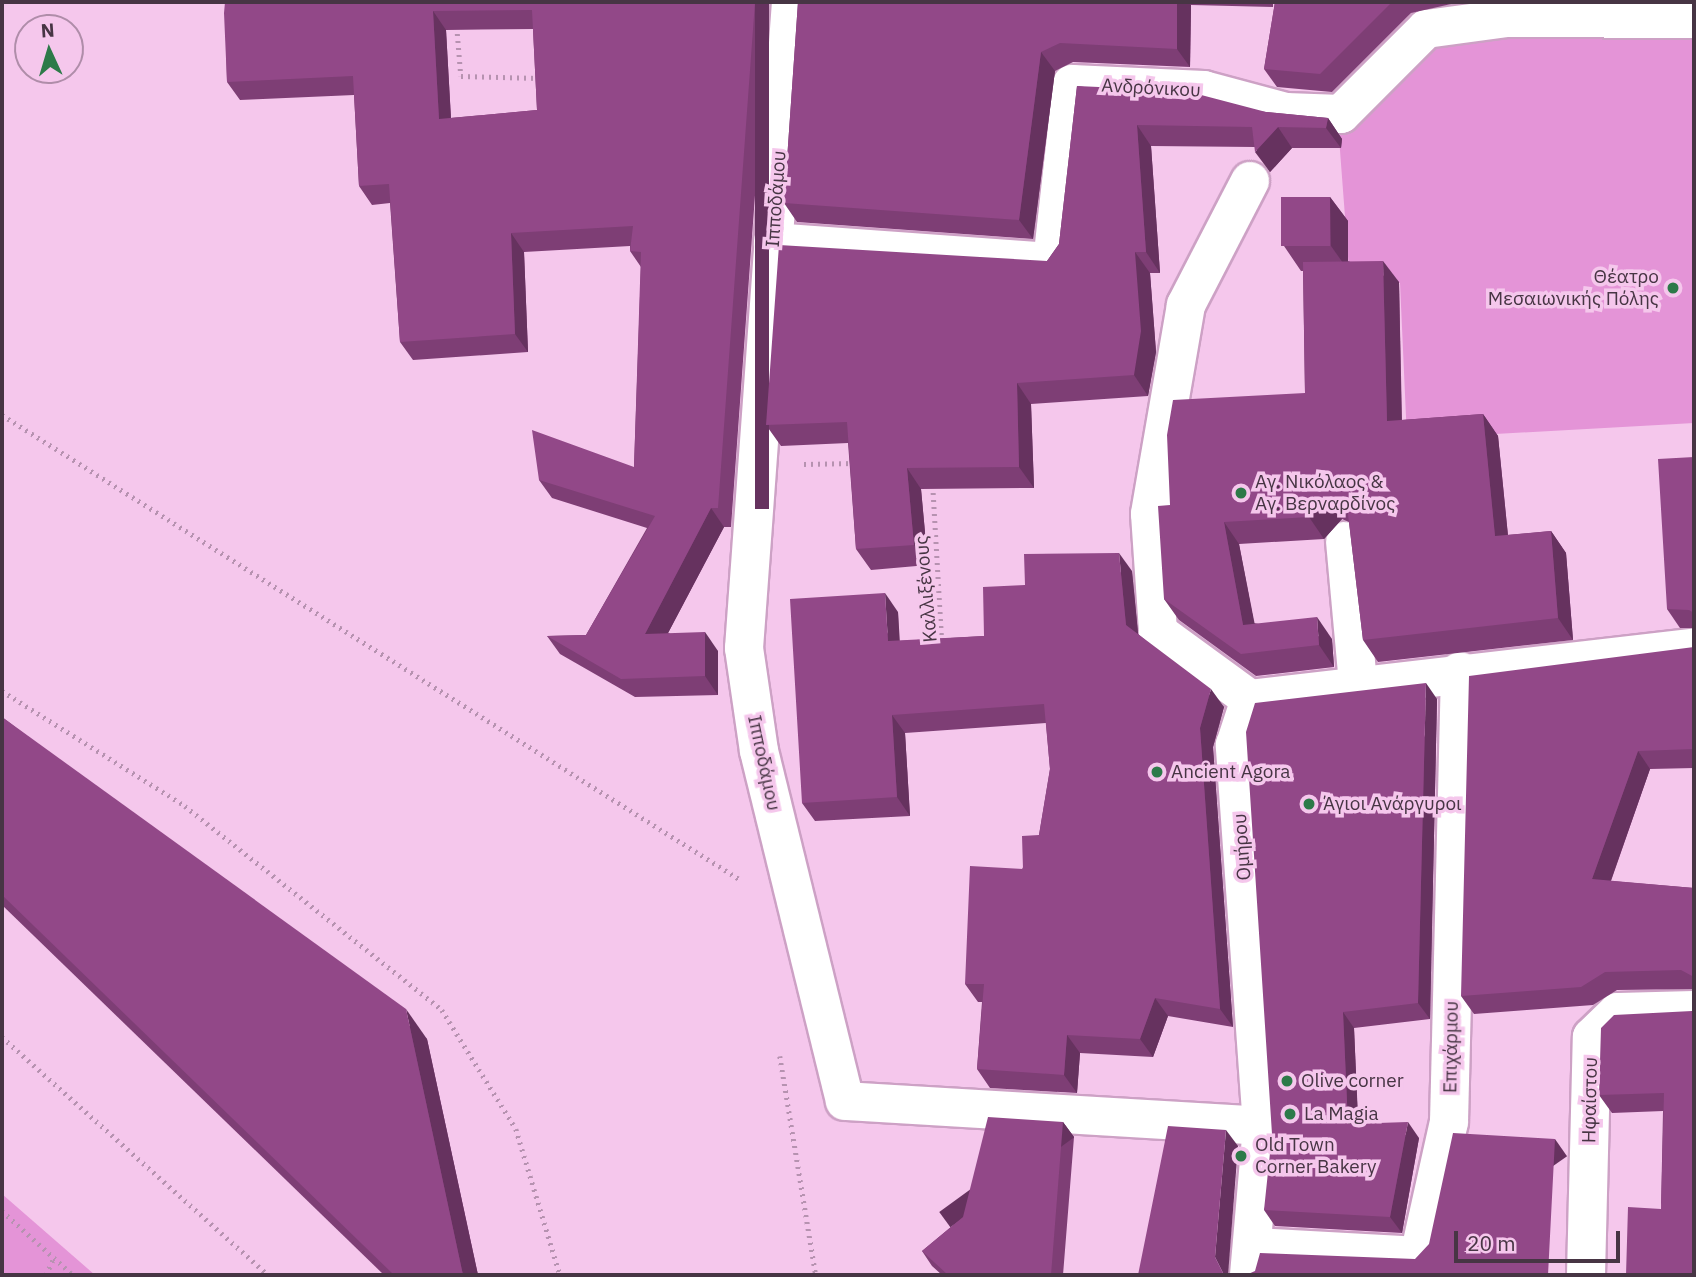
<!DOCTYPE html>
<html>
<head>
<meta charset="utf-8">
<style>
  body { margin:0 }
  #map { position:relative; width:1696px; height:1277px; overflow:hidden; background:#f5c7ec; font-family:"IBM Plex Sans",sans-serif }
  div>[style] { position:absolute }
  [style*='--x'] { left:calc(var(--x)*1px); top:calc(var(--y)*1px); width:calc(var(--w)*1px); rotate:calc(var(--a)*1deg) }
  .green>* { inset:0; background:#e494d7 }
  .path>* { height:4.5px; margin-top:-2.25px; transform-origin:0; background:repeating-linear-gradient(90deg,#b692b0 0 2px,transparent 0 7px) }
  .roads { filter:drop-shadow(2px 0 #cda1c5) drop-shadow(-2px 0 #cda1c5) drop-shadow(0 2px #cda1c5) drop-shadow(0 -2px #cda1c5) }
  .street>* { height:38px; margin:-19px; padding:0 19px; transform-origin:19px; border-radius:19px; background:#fff }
  .wall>* { inset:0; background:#7e3e75 }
  .shaded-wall>* { inset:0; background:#66325f; transform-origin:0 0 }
  .building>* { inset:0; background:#924888; transform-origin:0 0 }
  .dots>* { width:19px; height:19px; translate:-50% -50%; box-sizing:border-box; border:4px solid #f5c7ec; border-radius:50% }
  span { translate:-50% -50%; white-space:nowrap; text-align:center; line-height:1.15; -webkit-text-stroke:7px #f5c7ec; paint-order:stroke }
  .street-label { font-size:19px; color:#473544 }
  .poi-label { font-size:19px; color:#473544 }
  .right { translate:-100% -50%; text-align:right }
  .left { translate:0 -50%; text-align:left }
  .frame { position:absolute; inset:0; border:4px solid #473544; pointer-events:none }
  .north { position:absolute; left:14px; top:14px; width:70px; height:70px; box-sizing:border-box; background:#f5c7ec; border:2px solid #af8da9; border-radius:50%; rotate:356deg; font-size:19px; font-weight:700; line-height:28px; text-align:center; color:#473544 }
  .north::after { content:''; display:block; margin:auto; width:24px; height:32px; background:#2d7a49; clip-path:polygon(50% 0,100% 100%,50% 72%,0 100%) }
  .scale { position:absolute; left:1454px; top:1231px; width:166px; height:32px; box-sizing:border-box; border:4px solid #473544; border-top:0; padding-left:9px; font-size:21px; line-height:24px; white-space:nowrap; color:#473544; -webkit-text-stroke:5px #f5c7ec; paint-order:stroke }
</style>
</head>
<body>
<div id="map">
  <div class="green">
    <div style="clip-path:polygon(1694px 28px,1694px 423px,1407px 439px,1400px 283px,1350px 283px,1338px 124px,1426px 41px)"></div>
    <div style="clip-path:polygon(2px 1194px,95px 1275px,2px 1275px)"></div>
  </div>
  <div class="path">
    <div style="--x:457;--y:27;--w:49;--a:85.3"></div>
    <div style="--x:461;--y:76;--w:79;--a:1.5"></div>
    <div style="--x:2;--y:415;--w:871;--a:32.19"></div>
    <div style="--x:804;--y:464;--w:51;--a:-1.1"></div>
    <div style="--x:933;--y:486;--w:156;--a:86.7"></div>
    <div style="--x:2;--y:691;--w:216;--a:32.1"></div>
    <div style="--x:185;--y:806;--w:328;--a:38.4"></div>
    <div style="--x:442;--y:1010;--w:140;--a:58.1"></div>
    <div style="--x:516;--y:1129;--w:152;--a:73.2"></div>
    <div style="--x:2;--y:1037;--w:357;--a:41.8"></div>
    <div style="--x:780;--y:1056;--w:222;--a:80.7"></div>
    <div style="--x:2;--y:1211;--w:96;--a:42"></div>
    <div style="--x:46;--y:1275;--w:20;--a:-66"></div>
  </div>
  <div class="roads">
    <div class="street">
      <div style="--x:791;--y:2;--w:648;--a:94.16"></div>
      <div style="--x:744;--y:648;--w:104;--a:81.7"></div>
      <div style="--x:759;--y:751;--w:360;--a:76.2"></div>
      <div style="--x:845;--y:1101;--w:418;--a:3.4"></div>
      <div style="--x:1250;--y:181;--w:140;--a:117.3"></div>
      <div style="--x:1186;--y:305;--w:212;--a:99.8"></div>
      <div style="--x:1150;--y:514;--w:118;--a:86.1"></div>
      <div style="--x:1158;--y:632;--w:114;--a:36.1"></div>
      <div style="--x:773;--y:242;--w:280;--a:4.1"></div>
      <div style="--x:1052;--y:262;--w:179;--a:-83.6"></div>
      <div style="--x:1072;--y:84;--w:132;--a:2.6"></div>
      <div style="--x:1204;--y:90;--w:85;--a:15"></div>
      <div style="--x:1286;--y:112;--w:55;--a:2.1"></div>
      <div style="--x:1341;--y:114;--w:120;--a:-45"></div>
      <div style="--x:1426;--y:29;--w:82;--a:-7.7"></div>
      <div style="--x:1507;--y:18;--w:187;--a:0.3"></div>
      <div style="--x:1345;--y:541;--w:145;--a:84.8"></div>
      <div style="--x:1250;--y:699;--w:447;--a:-6.6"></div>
      <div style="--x:1255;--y:1247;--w:164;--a:3.1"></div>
      <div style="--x:1419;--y:1256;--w:137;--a:-77.4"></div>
      <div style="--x:1449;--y:1122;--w:451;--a:-88.6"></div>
      <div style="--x:1249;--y:1275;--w:150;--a:-85"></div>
      <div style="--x:1262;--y:1126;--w:382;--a:-94.1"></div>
      <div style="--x:1235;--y:745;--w:48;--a:-71.9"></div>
      <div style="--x:1586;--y:1275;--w:238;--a:-88.6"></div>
      <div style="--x:1592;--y:1037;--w:36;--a:-44"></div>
      <div style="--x:1618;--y:1012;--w:76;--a:-1.5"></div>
    </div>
  </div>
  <div class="wall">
    <div style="clip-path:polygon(evenodd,225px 2px,769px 2px,731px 527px,724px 527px,668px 633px,718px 651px,718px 695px,635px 697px,560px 654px,547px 636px,586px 635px,647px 528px,552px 498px,539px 480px,634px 467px,641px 267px,630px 251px,630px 246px,524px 252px,528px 352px,413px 360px,400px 342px,390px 203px,372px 205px,359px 186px,354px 95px,240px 100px,227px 82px,225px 2px,533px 29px,537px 110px,451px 118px,446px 30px,533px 29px)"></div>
    <div style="clip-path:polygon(798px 2px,1273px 2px,1273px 7px,1191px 5px,1190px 67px,1073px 62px,1055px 71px,1033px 239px,797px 222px,784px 203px)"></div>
    <div style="clip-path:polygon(1275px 2px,1460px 2px,1411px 13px,1332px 92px,1277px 87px,1264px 69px)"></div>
    <div style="clip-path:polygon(1077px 86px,1266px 112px,1328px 118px,1342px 139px,1341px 148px,1292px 148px,1270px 172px,1255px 147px,1151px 146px,1160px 273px,1150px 273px,1156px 352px,1148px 396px,1031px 404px,1034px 488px,921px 489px,928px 565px,871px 570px,856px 549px,848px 443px,781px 446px,766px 425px,1047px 261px,1059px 244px)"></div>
    <div style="clip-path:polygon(1330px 197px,1348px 221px,1348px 261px,1399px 282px,1402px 420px,1483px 414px,1498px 436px,1508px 535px,1551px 531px,1566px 553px,1573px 640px,1378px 662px,1363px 640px,1349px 522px,1342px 519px,1324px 539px,1239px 544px,1254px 623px,1332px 639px,1334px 667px,1256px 676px,1179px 620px,1164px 599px,1170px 505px,1305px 393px,1303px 271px,1301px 271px,1284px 246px)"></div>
    <div style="clip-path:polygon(1694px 457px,1694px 628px,1680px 628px,1667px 609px)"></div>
    <div style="clip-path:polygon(1132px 571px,1138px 634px,1224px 707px,1213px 747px,1233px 1027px,1168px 1016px,1153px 1057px,1080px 1053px,1077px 1093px,990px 1088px,977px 1069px,982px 1002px,978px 1002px,965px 984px,1039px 835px,1050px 769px,1046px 723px,905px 733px,910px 816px,815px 821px,802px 803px,898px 612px,899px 641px,984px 636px,1025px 585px)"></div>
    <div style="clip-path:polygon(1694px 647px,1694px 768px,1650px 769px,1611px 881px,1694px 888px,1694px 989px,1617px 990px,1593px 1005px,1474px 1014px,1461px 996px)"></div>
    <div style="clip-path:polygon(1437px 699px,1430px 1019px,1354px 1028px,1358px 1123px,1419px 1138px,1402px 1233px,1275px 1226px,1264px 1210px)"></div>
    <div style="clip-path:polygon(2px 717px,427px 1039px,478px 1275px,384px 1275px,2px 905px)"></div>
    <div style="clip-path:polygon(1692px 1011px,1661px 1209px,1663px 1111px,1612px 1113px,1599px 1095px)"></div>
    <div style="clip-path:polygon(1063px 1122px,1074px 1137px,1063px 1275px,942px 1275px,932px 1266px,922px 1251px,963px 1217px)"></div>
  </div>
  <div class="shaded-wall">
    <div style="left:755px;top:2px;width:14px;height:507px"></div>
    <div style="clip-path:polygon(1177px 2px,1188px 2px,1191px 5px,1190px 67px,1177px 49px)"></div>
    <div style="clip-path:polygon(433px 11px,446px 30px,452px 138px,439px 119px)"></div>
    <div style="clip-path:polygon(1041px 52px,1055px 71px,1033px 239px,1019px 220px)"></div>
    <div style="clip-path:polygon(1328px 118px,1342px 139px,1341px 148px,1326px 128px)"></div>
    <div style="clip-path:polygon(1137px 125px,1151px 146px,1160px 273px,1146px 252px)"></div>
    <div style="clip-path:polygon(1278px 127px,1292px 148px,1270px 172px,1255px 152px)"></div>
    <div style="clip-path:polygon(1330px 197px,1348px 221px,1348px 270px,1331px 246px)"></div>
    <div style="clip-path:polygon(511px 233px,524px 252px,528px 352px,515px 334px)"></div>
    <div style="clip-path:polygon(1135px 252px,1150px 273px,1156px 352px,1148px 396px,1134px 375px)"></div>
    <div style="clip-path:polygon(1383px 261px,1399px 282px,1402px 443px,1387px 421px)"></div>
    <div style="clip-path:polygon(1017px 383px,1031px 404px,1034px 488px,1019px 467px)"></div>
    <div style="clip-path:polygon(1483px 414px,1498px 436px,1510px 557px,1495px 536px)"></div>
    <div style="clip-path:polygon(907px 468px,921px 489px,928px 565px,914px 545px)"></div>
    <div style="clip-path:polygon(1327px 498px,1342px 519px,1324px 539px,1309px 517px)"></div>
    <div style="clip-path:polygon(711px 508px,724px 527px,658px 652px,645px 634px)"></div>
    <div style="clip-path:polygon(1224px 522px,1239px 544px,1259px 646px,1243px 625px)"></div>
    <div style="clip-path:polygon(1551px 531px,1566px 553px,1573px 640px,1558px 618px)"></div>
    <div style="clip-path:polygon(1119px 553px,1132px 571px,1139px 643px,1126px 625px)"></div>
    <div style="clip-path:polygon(885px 593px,898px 612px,901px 660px,888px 641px)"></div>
    <div style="clip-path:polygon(1317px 617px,1332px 639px,1334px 667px,1319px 645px)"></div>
    <div style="clip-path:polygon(705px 632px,718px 651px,718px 695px,705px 676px)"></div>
    <div style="clip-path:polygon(1426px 683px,1437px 699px,1430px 1019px,1418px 1003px)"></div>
    <div style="clip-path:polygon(1211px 689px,1224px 707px,1213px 747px,1233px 1027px,1220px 1009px,1200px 728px)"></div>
    <div style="clip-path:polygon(892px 715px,905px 733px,910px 816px,897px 797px)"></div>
    <div style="clip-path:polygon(1638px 751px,1650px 769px,1605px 897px,1592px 879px)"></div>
    <div style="clip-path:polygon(1155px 998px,1168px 1016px,1153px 1057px,1140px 1039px)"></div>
    <div style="clip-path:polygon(406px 1009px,427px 1039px,478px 1275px,463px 1275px)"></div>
    <div style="clip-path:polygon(1343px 1012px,1354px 1028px,1359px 1140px,1348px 1124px)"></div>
    <div style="clip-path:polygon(1067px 1035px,1080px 1053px,1077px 1093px,1064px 1075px)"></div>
    <div style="left:1063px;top:1122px;width:19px;height:153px;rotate:54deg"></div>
    <div style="clip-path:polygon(1408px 1122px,1419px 1138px,1402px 1233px,1390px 1217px)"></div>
    <div style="clip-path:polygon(1226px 1130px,1238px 1146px,1228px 1275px,1224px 1275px,1215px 1257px)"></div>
    <div style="left:1555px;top:1139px;width:21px;height:136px;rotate:55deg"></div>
  </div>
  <div class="building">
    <div style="clip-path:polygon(evenodd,225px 2px,755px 2px,718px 508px,711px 508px,645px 634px,705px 632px,705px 676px,621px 679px,547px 636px,586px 635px,655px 516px,539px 480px,532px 430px,634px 467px,641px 252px,630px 251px,633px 226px,511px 233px,515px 334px,400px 342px,389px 184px,359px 186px,353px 76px,227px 82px,224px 13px,225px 2px,532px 10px,537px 110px,439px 119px,433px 11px,532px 10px)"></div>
    <div style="clip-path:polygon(798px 2px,1177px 2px,1177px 49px,1060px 43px,1041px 52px,1019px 220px,784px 203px)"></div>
    <div style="clip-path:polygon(1275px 2px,1392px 2px,1320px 74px,1264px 69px)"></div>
    <div style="clip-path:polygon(1077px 86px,1186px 91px,1266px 112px,1328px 118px,1326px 128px,1278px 127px,1255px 152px,1252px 127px,1137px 125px,1146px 252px,1135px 252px,1141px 331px,1134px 375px,1017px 383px,1019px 467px,907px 468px,914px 545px,856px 549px,847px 422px,766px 425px,779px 245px,1047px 261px,1059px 244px)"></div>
    <div style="left:1281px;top:197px;width:49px;height:49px"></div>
    <div style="clip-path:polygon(1383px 261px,1387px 421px,1483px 414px,1495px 536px,1551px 531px,1558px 618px,1363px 640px,1347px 506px,1327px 498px,1309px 517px,1224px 522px,1243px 625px,1317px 617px,1319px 645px,1241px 654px,1164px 599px,1158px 506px,1170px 505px,1167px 435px,1173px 400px,1305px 393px,1303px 262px)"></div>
    <div style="clip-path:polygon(1694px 457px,1694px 613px,1689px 610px,1667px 609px,1658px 459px)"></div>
    <div style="clip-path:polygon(1119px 553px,1126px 625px,1211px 689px,1200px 728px,1220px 1009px,1155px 998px,1140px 1039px,1067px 1035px,1064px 1075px,977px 1069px,984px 984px,965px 984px,970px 866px,1023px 869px,1022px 836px,1039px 835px,1050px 769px,1044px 704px,892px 715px,897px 797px,802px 803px,790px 599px,885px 593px,888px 641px,984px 636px,983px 587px,1025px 585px,1024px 554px)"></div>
    <div style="clip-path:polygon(1694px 647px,1694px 749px,1638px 751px,1592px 879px,1694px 888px,1694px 977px,1681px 970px,1605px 972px,1581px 987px,1461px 996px,1469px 676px)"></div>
    <div style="clip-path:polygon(1426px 683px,1418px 1003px,1343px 1012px,1348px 1124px,1408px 1122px,1390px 1217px,1264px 1210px,1272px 1134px,1246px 732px,1255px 703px)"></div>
    <div style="clip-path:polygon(2px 717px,406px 1009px,463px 1275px,394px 1275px,2px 895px)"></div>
    <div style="clip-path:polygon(1694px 1008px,1694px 1275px,1626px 1275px,1628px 1207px,1661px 1209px,1664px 1093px,1599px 1095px,1601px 1028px,1614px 1015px,1692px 1011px)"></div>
    <div style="clip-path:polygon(988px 1117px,1063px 1122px,1051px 1275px,1012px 1275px,993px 1273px,991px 1275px,948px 1275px,922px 1251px,963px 1217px)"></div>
    <div style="clip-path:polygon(1168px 1126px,1226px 1130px,1215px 1257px,1224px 1275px,1138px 1275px)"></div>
    <div style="clip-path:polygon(1453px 1133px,1555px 1139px,1548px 1275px,1246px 1275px,1255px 1271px,1260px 1253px,1415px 1259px,1429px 1244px)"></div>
  </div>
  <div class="dots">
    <div style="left:1673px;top:288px;background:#2d7a49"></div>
    <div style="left:1241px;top:493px;background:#2d7a49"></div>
    <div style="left:1157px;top:772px;background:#2d7a49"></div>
    <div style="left:1309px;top:804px;background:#2d7a49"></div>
    <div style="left:1287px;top:1081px;background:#2d7a49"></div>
    <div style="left:1290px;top:1114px;background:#2d7a49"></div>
    <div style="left:1241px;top:1156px;background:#2d7a49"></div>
  </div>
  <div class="street-label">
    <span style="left:1151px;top:88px;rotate:3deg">Ανδρόνικου</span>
    <span style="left:776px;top:199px;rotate:-86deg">Ιπποδάμου</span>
    <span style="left:926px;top:589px;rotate:-95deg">Καλλιξένους</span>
    <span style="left:764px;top:763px;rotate:78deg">Ιπποδάμου</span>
    <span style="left:1242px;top:847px;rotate:-94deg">Ομήρου</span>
    <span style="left:1451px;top:1047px;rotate:-89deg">Επιχάρμου</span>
    <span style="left:1590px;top:1100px;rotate:-89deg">Ηφαίστου</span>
  </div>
  <div class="poi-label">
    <span class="right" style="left:1659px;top:288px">Θέατρο<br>Μεσαιωνικής Πόλης</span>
    <span class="left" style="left:1255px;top:493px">Αγ. Νικόλαος &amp;<br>Αγ. Βερναρδίνος</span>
    <span class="left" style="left:1171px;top:772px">Ancient Agora</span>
    <span class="left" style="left:1323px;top:804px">Άγιοι Ανάργυροι</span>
    <span class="left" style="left:1301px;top:1081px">Olive corner</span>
    <span class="left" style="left:1304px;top:1114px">La Magia</span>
    <span class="left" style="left:1255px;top:1156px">Old Town<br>Corner Bakery</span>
  </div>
  <div class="frame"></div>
  <div class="north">N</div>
  <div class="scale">20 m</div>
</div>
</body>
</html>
